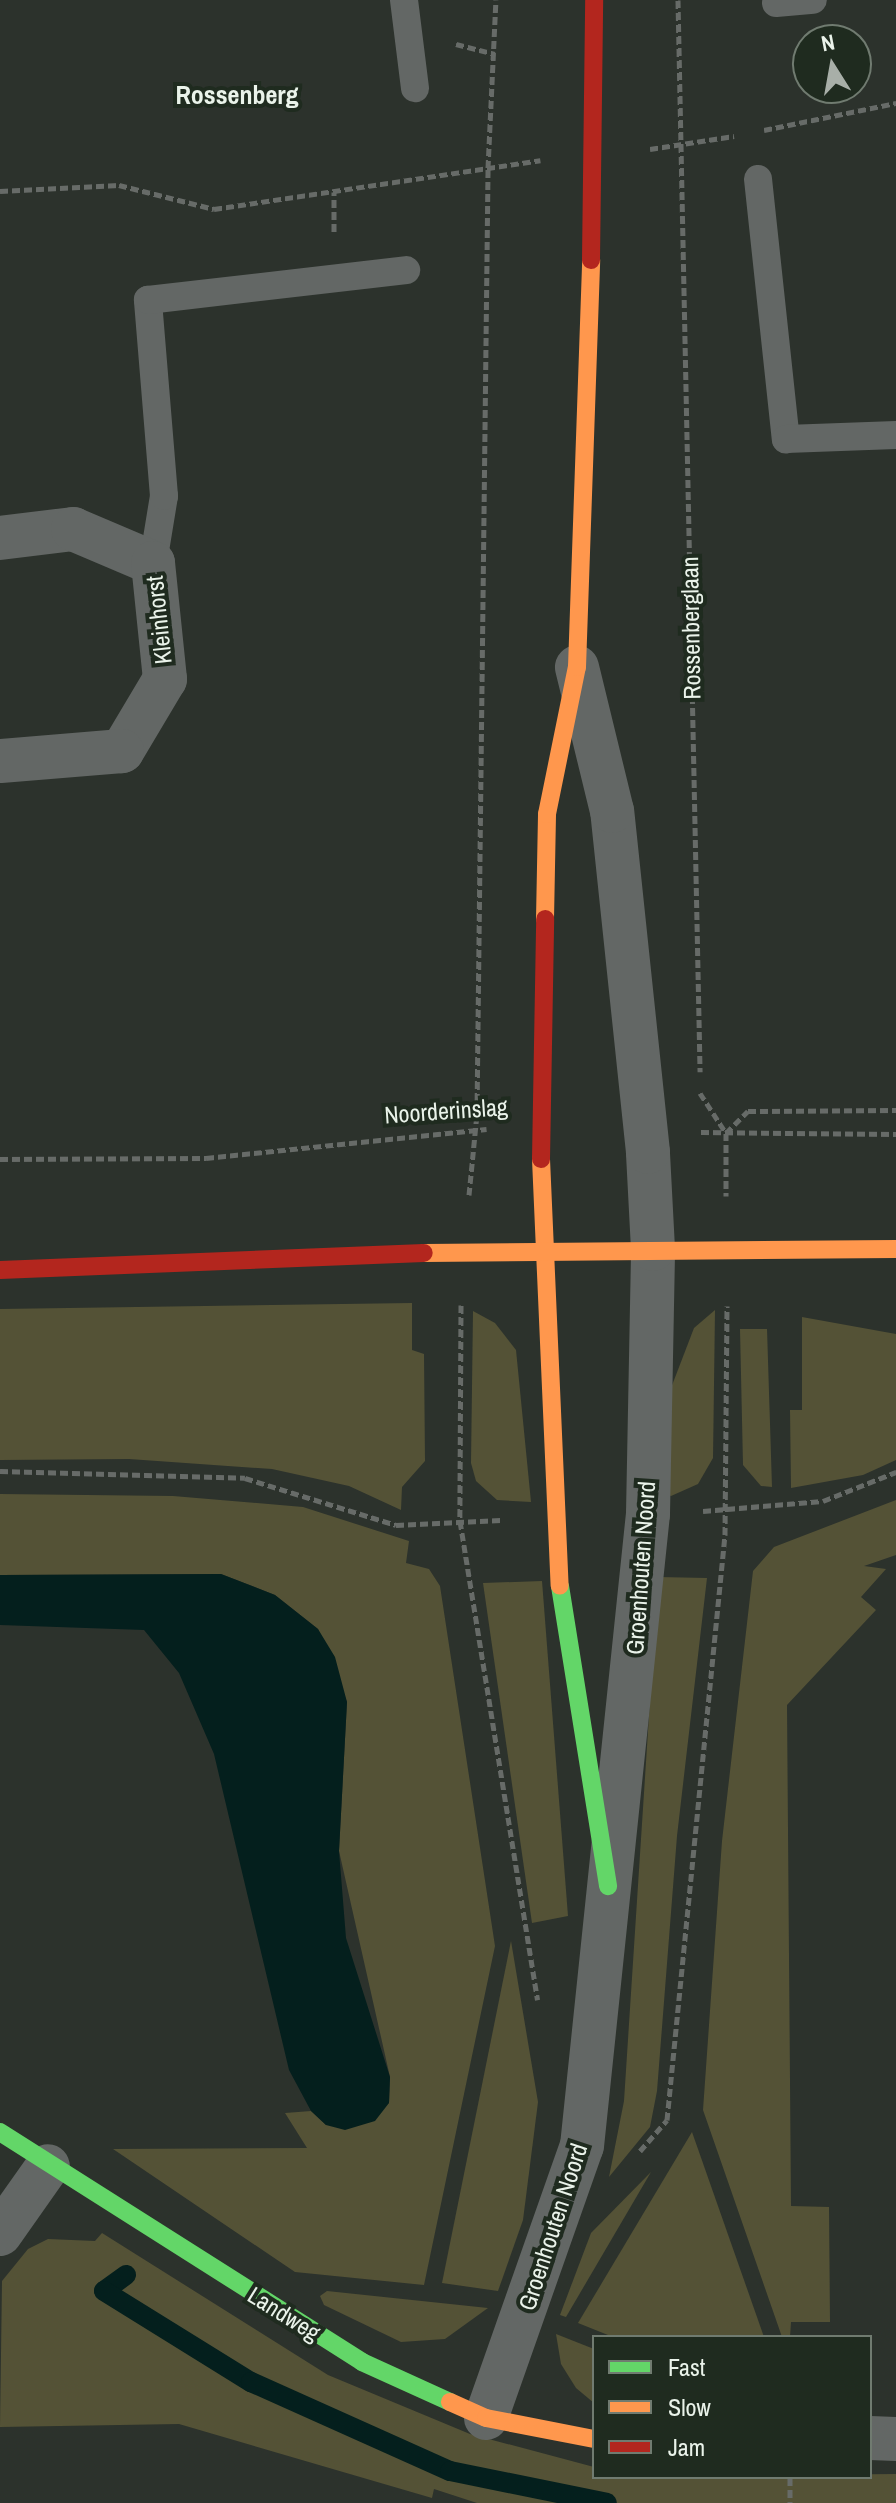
<!DOCTYPE html>
<html>
<head>
<meta charset="utf-8">
<style>
  body { margin:0 }
  #map { position:relative; width:896px; height:2503px; overflow:hidden; background:#2c322c; font-family:"Archivo Narrow",sans-serif }
  div>[style] { position:absolute }
  [style*='--x'] { left:calc(var(--x)*1px); top:calc(var(--y)*1px); width:calc(var(--w)*1px); rotate:calc(var(--a)*1deg) }
  .green>* { inset:0; background:#545236 }
  .water>* { inset:0; background:#041f1d }
  .stream>* { height:20px; margin:-10px; padding:0 10px; transform-origin:10px; border-radius:10px; background:#041f1d }
  .path>* { height:5px; margin-top:-2.5px; transform-origin:0; background:repeating-linear-gradient(90deg,#676b68 0 8px,transparent 0 12px) }
  .lane>* { height:28px; margin:-14px; padding:0 14px; transform-origin:14px; border-radius:14px; background:#636765 }
  .street>* { height:44px; margin:-22px; padding:0 22px; transform-origin:22px; border-radius:22px; background:#636765 }
  .fast>* { height:18px; margin:-9px; padding:0 9px; transform-origin:9px; border-radius:9px; background:#63d668 }
  .slow>* { height:18px; margin:-9px; padding:0 9px; transform-origin:9px; border-radius:9px; background:#ff974d }
  .jam>* { height:18px; margin:-9px; padding:0 9px; transform-origin:9px; border-radius:9px; background:#b3261e }
  span { translate:-50% -50%; white-space:nowrap; text-align:center; line-height:1.15; -webkit-text-stroke:8px #1f2b1f; paint-order:stroke }
  .street-label { font-size:24px; color:#eaf3ea }
  .neighbourhood-label { font-size:26px; color:#eaf3ea; font-weight:700 }
  .legend { position:absolute; left:592px; top:2335px; width:280px; height:144px; box-sizing:border-box; background:#1f2b1f; border:2px solid #707b70; margin:0; padding:10px 14px; list-style:none; font-size:24px; color:#eaf3ea }
  .legend li { display:flex; align-items:center; gap:16px; height:40px }
  .legend b { width:40px; border:2px solid #707b70 }
  .north { position:absolute; left:792px; top:24px; width:80px; height:80px; box-sizing:border-box; background:#1f2b1f; border:2px solid #707b70; border-radius:50%; rotate:349deg; font-size:22px; font-weight:700; line-height:32px; text-align:center; color:#eaf3ea }
  .north::after { content:''; display:block; margin:auto; width:28px; height:36px; background:#a8afa8; clip-path:polygon(50% 0,100% 100%,50% 72%,0 100%) }
</style>
</head>
<body>
<div id="map">
  <div class="green">
    <div style="clip-path:polygon(412px 1303px,412px 1350px,424px 1354px,425px 1461px,402px 1487px,401px 1510px,349px 1486px,272px 1469px,129px 1459px,0 1460px,0 1309px)"></div>
    <div style="clip-path:polygon(715px 1310px,713px 1458px,698px 1484px,671px 1496px,666px 1494px,671px 1388px,694px 1328px)"></div>
    <div style="clip-path:polygon(473px 1311px,495px 1323px,516px 1350px,531px 1502px,497px 1500px,476px 1481px,471px 1463px)"></div>
    <div style="clip-path:polygon(802px 1317px,896px 1334px,896px 1460px,863px 1475px,791px 1488px,790px 1410px,802px 1410px)"></div>
    <div style="clip-path:polygon(740px 1329px,767px 1329px,772px 1487px,761px 1486px,743px 1465px)"></div>
    <div style="clip-path:polygon(0 1494px,173px 1496px,303px 1507px,409px 1541px,406px 1563px,429px 1569px,440px 1586px,495px 1946px,424px 2285px,295px 2272px,113px 2149px,307px 2148px,285px 2113px,311px 2111px,326px 2125px,389px 2103px,390px 2077px,339px 1851px,347px 1702px,318px 1629px,275px 1595px,221px 1574px,0 1575px)"></div>
    <div style="clip-path:polygon(896px 1500px,896px 1555px,864px 1566px,886px 1569px,861px 1597px,876px 1610px,787px 1705px,791px 2206px,829px 2207px,830px 2322px,791px 2322px,790px 2337px,782px 2337px,703px 2110px,722px 1841px,753px 1571px,774px 1547px)"></div>
    <div style="clip-path:polygon(658px 1577px,707px 1578px,677px 1836px,657px 2091px,650px 2127px,609px 2177px,624px 2101px)"></div>
    <div style="clip-path:polygon(542px 1581px,568px 1916px,532px 1923px,483px 1583px)"></div>
    <div style="clip-path:polygon(511px 1941px,538px 2102px,523px 2220px,498px 2291px,442px 2283px)"></div>
    <div style="clip-path:polygon(692px 2132px,764px 2337px,613px 2337px,578px 2323px)"></div>
    <div style="clip-path:polygon(651px 2172px,566px 2317px,560px 2315px,591px 2233px)"></div>
    <div style="clip-path:polygon(102px 2233px,328px 2375px,470px 2434px,594px 2467px,594px 2477px,896px 2474px,896px 2503px,477px 2503px,434px 2489px,432px 2498px,179px 2424px,0 2427px,2px 2281px,28px 2249px,48px 2239px,95px 2241px)"></div>
    <div style="clip-path:polygon(327px 2291px,488px 2308px,445px 2339px,401px 2342px,324px 2305px,320px 2296px)"></div>
    <div style="clip-path:polygon(556px 2334px,594px 2349px,594px 2403px,576px 2388px,561px 2364px)"></div>
  </div>
  <div class="water">
    <div style="clip-path:polygon(221px 1574px,275px 1595px,318px 1629px,335px 1657px,347px 1702px,339px 1851px,346px 1938px,390px 2077px,389px 2103px,375px 2121px,345px 2130px,326px 2125px,311px 2111px,289px 2070px,214px 1754px,179px 1673px,144px 1630px,0 1625px,0 1575px)"></div>
  </div>
  <div class="stream">
    <div style="--x:126;--y:2275;--w:27;--a:144"></div>
    <div style="--x:104;--y:2291;--w:173;--a:31.8"></div>
    <div style="--x:251;--y:2382;--w:218;--a:24.1"></div>
    <div style="--x:450;--y:2471;--w:160;--a:11.5"></div>
  </div>
  <div class="path">
    <div style="--x:678;--y:0;--w:1072;--a:88.82"></div>
    <div style="--x:456;--y:44;--w:40;--a:14.4"></div>
    <div style="--x:764;--y:130;--w:135;--a:-11.6"></div>
    <div style="--x:650;--y:149;--w:85;--a:-8.8"></div>
    <div style="--x:0;--y:191;--w:119;--a:-2.9"></div>
    <div style="--x:119;--y:185;--w:98;--a:14.2"></div>
    <div style="--x:214;--y:209;--w:330;--a:-8.5"></div>
    <div style="--x:334;--y:232;--w:40;--a:-90"></div>
    <div style="--x:700;--y:1093;--w:48;--a:57"></div>
    <div style="--x:726;--y:1133;--w:63;--a:90"></div>
    <div style="--x:701;--y:1132;--w:195;--a:0.6"></div>
    <div style="--x:726;--y:1133;--w:31;--a:-45"></div>
    <div style="--x:748;--y:1111;--w:148;--a:-0.4"></div>
    <div style="--x:0;--y:1159;--w:206;--a:-0.3"></div>
    <div style="--x:206;--y:1158;--w:282;--a:-5.9"></div>
    <div style="--x:469;--y:1195;--w:82;--a:-84.4"></div>
    <div style="--x:477;--y:1113;--w:945;--a:-89.33"></div>
    <div style="--x:488;--y:168;--w:168;--a:-87.3"></div>
    <div style="--x:461;--y:1305;--w:216;--a:90.3"></div>
    <div style="--x:460;--y:1521;--w:485;--a:80.8"></div>
    <div style="--x:0;--y:1471;--w:245;--a:1.6"></div>
    <div style="--x:245;--y:1478;--w:158;--a:17.3"></div>
    <div style="--x:396;--y:1525;--w:105;--a:-2.7"></div>
    <div style="--x:703;--y:1511;--w:120;--a:-4.8"></div>
    <div style="--x:823;--y:1501;--w:79;--a:-21.7"></div>
    <div style="--x:640;--y:2151;--w:41;--a:-48.9"></div>
    <div style="--x:667;--y:2120;--w:588;--a:-84.34"></div>
    <div style="--x:725;--y:1535;--w:229;--a:-89.5"></div>
    <div style="--x:790;--y:2477;--w:26;--a:90"></div>
  </div>
  <div class="lane">
    <div style="--x:404;--y:0;--w:89;--a:82.9"></div>
    <div style="--x:776;--y:3;--w:37;--a:-5"></div>
    <div style="--x:758;--y:179;--w:262;--a:83.9"></div>
    <div style="--x:786;--y:439;--w:110;--a:-2.1"></div>
    <div style="--x:153;--y:563;--w:68;--a:-80.7"></div>
    <div style="--x:164;--y:496;--w:197;--a:-94.7"></div>
    <div style="--x:148;--y:300;--w:260;--a:-6.6"></div>
  </div>
  <div class="street">
    <div style="--x:0;--y:538;--w:74;--a:-7"></div>
    <div style="--x:73;--y:529;--w:87;--a:23"></div>
    <div style="--x:153;--y:563;--w:117;--a:84.1"></div>
    <div style="--x:165;--y:679;--w:84;--a:120.8"></div>
    <div style="--x:122;--y:751;--w:122;--a:175.3"></div>
    <div style="--x:0;--y:2234;--w:83;--a:-54.8"></div>
    <div style="--x:486;--y:2418;--w:288;--a:-70.6"></div>
    <div style="--x:582;--y:2146;--w:635;--a:-84.04"></div>
    <div style="--x:648;--y:1514;--w:265;--a:-88.9"></div>
    <div style="--x:653;--y:1249;--w:97;--a:-93"></div>
    <div style="--x:648;--y:1152;--w:343;--a:-96"></div>
    <div style="--x:612;--y:811;--w:148;--a:-103.7"></div>
    <div style="--x:870;--y:2438;--w:26;--a:2"></div>
  </div>
  <div class="fast">
    <div style="--x:560;--y:1586;--w:304;--a:80.9"></div>
    <div style="--x:0;--y:2132;--w:429;--a:32.4"></div>
    <div style="--x:362;--y:2362;--w:97;--a:24.4"></div>
  </div>
  <div class="slow">
    <div style="--x:545;--y:919;--w:105;--a:-88.9"></div>
    <div style="--x:547;--y:814;--w:150;--a:-78.5"></div>
    <div style="--x:577;--y:667;--w:407;--a:-88"></div>
    <div style="--x:541;--y:1159;--w:427;--a:87.5"></div>
    <div style="--x:424;--y:1253;--w:472;--a:-0.5"></div>
    <div style="--x:450;--y:2402;--w:39;--a:24"></div>
    <div style="--x:486;--y:2418;--w:110;--a:11"></div>
  </div>
  <div class="jam">
    <div style="--x:591;--y:260;--w:260;--a:-89.3"></div>
    <div style="--x:541;--y:1159;--w:240;--a:-89"></div>
    <div style="--x:0;--y:1270;--w:424;--a:-2.3"></div>
  </div>
  <div class="street-label">
    <span style="left:159px;top:620px;rotate:-96deg">Kleinhorst</span>
    <span style="left:691px;top:628px;rotate:-91deg">Rossenberglaan</span>
    <span style="left:446px;top:1111px;rotate:-4deg">Noorderinslag</span>
    <span style="left:641px;top:1568px;rotate:-86deg">Groenhouten Noord</span>
    <span style="left:553px;top:2227px;rotate:-72deg">Groenhouten Noord</span>
    <span style="left:284px;top:2314px;rotate:32deg">Landweg</span>
  </div>
  <div class="neighbourhood-label">
    <span style="left:237px;top:95px">Rossenberg</span>
  </div>
  <ul class="legend">
  <li><b style="height:10px;background:#63d668"></b>Fast</li>
  <li><b style="height:10px;background:#ff974d"></b>Slow</li>
  <li><b style="height:10px;background:#b3261e"></b>Jam</li>
  </ul>
  <div class="north">N</div>
</div>
</body>
</html>
